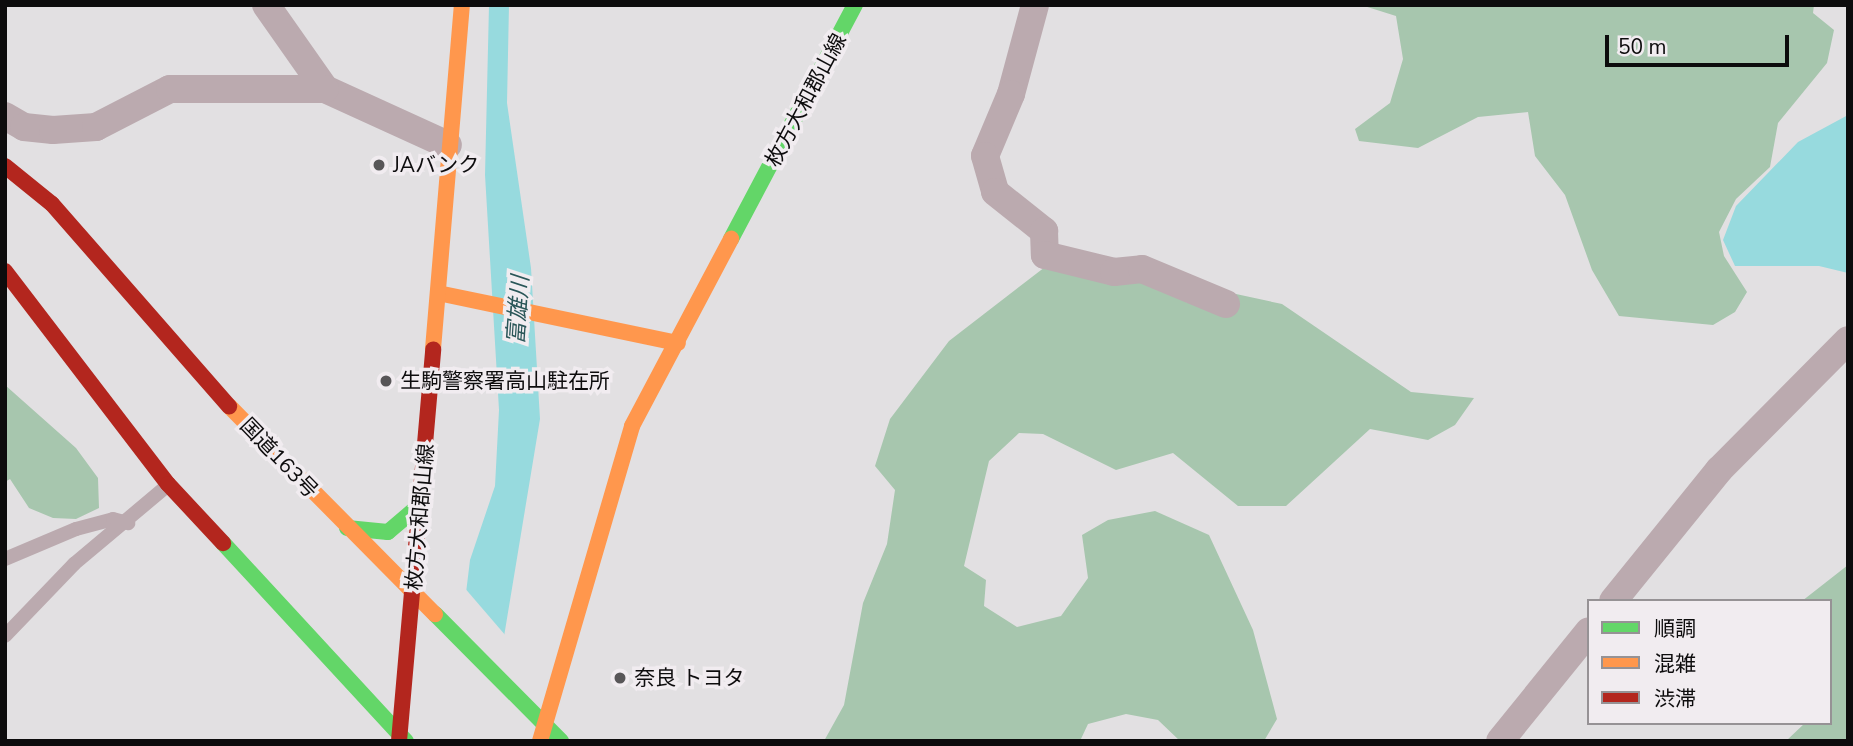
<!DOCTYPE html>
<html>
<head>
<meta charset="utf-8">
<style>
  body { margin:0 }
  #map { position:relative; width:1853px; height:746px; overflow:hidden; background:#e2e0e2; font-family:"Nunito Sans","Noto Sans JP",sans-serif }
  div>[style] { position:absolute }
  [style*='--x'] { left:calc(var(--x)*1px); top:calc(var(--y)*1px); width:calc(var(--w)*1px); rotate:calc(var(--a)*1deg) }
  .forest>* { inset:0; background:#a7c6ae }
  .water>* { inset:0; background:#97dade }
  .pier>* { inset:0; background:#e2e0e2 }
  .lane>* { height:14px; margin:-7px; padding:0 7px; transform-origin:7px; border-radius:7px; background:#bbaaaf }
  .street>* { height:28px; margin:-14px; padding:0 14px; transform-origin:14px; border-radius:14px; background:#bbaaaf }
  .fast>* { height:16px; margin:-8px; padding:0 8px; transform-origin:8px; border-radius:8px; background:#63d668 }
  .slow>* { height:16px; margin:-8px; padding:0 8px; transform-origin:8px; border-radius:8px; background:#ff974d }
  .jam>* { height:16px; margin:-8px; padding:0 8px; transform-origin:8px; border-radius:8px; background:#b3261e }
  .dots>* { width:19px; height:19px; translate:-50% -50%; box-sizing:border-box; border:4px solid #f1ecf0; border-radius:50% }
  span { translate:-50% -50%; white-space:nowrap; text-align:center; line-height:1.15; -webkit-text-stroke:7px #f1ecf0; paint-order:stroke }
  .street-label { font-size:21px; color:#0d0c0d }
  .poi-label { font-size:21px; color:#0d0c0d }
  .left { translate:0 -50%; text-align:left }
  .water-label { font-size:23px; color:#2a5658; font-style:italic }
  .frame { position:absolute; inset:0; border:7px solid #0d0c0d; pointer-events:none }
  .legend { position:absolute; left:1587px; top:599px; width:245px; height:126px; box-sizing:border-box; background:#f1ecf0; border:2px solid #969295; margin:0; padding:9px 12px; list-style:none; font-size:21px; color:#0d0c0d }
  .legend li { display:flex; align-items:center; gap:14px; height:35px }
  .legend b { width:35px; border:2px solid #969295 }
  .scale { position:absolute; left:1605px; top:35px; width:184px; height:32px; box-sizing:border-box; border:4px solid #0d0c0d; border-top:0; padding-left:9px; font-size:21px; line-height:24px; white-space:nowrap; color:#0d0c0d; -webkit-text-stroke:5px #f1ecf0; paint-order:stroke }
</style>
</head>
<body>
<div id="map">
  <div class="forest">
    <div style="clip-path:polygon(1361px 5px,1814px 5px,1813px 13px,1834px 30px,1827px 63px,1778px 123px,1770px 167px,1736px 199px,1719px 232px,1724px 256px,1747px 292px,1735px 312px,1713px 325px,1619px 316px,1592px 270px,1565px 195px,1535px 156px,1528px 112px,1478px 117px,1418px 148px,1359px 141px,1355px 129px,1390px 103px,1403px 59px,1396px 16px)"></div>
    <div style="clip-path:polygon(1045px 267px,1140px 277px,1188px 303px,1236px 294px,1282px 304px,1411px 392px,1474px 398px,1455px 425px,1428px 440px,1370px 429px,1286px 506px,1238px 506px,1173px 453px,1116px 470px,1043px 434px,1019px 433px,989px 461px,964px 566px,986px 580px,984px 606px,1017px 627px,1061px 616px,1088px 578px,1082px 535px,1108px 520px,1155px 511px,1209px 535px,1253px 630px,1277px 719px,1264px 741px,1180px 741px,1158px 720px,1126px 714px,1088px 724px,1080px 741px,824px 741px,844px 705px,863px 603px,887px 544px,895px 490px,875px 466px,890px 419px,949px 341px)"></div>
    <div style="clip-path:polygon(5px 385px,76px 448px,98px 478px,99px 508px,76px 519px,53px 518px,29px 508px,10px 479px,5px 482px)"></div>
    <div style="clip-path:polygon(1848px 565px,1848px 741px,1786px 741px,1805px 723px,1830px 723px,1830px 601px,1802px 601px)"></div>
  </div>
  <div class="water">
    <div style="clip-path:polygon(489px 5px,509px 5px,507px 103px,531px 268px,540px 419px,496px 685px,448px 741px,470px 560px,495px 486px,499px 410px,485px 175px)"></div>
    <div style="clip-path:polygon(1848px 115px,1848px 273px,1819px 266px,1735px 266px,1723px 240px,1736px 206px,1798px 142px)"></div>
  </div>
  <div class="pier">
    <div style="clip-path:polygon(463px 586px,506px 636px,494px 741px,445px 741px)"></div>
  </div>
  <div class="lane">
    <div style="--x:5;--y:559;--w:77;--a:-22.9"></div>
    <div style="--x:76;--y:529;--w:38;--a:-15"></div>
    <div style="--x:113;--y:519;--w:16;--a:15"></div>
    <div style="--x:5;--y:636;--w:100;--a:-46.2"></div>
    <div style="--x:74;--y:564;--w:123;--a:-40"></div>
  </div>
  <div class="street">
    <div style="--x:266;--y:5;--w:103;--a:54.9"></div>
    <div style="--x:325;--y:89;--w:135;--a:24.5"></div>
    <div style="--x:1035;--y:5;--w:92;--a:105.1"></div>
    <div style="--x:1011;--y:94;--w:67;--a:112.8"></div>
    <div style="--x:985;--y:156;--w:37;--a:74"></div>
    <div style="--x:995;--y:192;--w:63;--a:38.5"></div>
    <div style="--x:1044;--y:231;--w:24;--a:88"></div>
    <div style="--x:1045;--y:255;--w:71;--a:13.8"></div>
    <div style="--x:1114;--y:272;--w:28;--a:-6"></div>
    <div style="--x:1142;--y:269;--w:91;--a:22.6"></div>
    <div style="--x:5;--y:116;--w:22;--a:30"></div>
    <div style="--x:24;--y:127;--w:29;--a:6"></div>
    <div style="--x:53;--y:130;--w:43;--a:-4"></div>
    <div style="--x:96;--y:127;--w:83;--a:-27.2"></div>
    <div style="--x:170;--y:89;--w:155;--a:0"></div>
    <div style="--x:1613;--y:601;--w:169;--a:-51"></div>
    <div style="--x:1719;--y:470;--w:183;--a:-45.2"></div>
    <div style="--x:1500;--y:741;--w:141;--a:-51"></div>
  </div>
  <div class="fast">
    <div style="--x:731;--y:239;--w:265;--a:-62.1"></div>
    <div style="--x:347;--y:528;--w:41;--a:5.6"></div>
    <div style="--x:388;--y:532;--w:43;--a:-40.3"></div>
    <div style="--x:223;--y:543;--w:270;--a:47.3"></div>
    <div style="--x:435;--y:614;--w:179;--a:45.2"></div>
  </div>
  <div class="slow">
    <div style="--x:438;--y:293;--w:245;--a:11.8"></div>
    <div style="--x:433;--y:349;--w:345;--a:-85.2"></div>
    <div style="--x:229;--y:406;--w:293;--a:45.3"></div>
    <div style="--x:540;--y:741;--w:328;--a:-73.7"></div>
    <div style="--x:632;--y:426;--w:212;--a:-62.1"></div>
  </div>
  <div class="jam">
    <div style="--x:5;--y:166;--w:60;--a:39"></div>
    <div style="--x:52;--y:204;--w:269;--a:48.8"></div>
    <div style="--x:5;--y:271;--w:268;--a:52.6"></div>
    <div style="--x:168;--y:484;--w:81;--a:47"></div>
    <div style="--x:399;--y:741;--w:393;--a:-85"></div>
  </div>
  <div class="dots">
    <div style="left:379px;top:165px;background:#585658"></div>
    <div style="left:386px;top:381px;background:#585658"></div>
    <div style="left:620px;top:678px;background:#585658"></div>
  </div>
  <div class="street-label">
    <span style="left:806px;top:100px;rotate:-62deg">枚方大和郡山線</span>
    <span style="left:279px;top:458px;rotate:46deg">国道163号</span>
    <span style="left:420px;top:517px;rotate:-85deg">枚方大和郡山線</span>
  </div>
  <div class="poi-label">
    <span class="left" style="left:393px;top:165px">JAバンク</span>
    <span class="left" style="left:400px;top:381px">生駒警察署高山駐在所</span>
    <span class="left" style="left:634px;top:678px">奈良 トヨタ</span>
  </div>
  <div class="water-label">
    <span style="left:519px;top:310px;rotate:-86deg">富雄川</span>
  </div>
  <div class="frame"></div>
  <ul class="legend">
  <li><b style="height:9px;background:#63d668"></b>順調</li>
  <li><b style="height:9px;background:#ff974d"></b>混雑</li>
  <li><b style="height:9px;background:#b3261e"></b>渋滞</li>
  </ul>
  <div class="scale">50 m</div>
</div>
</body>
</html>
